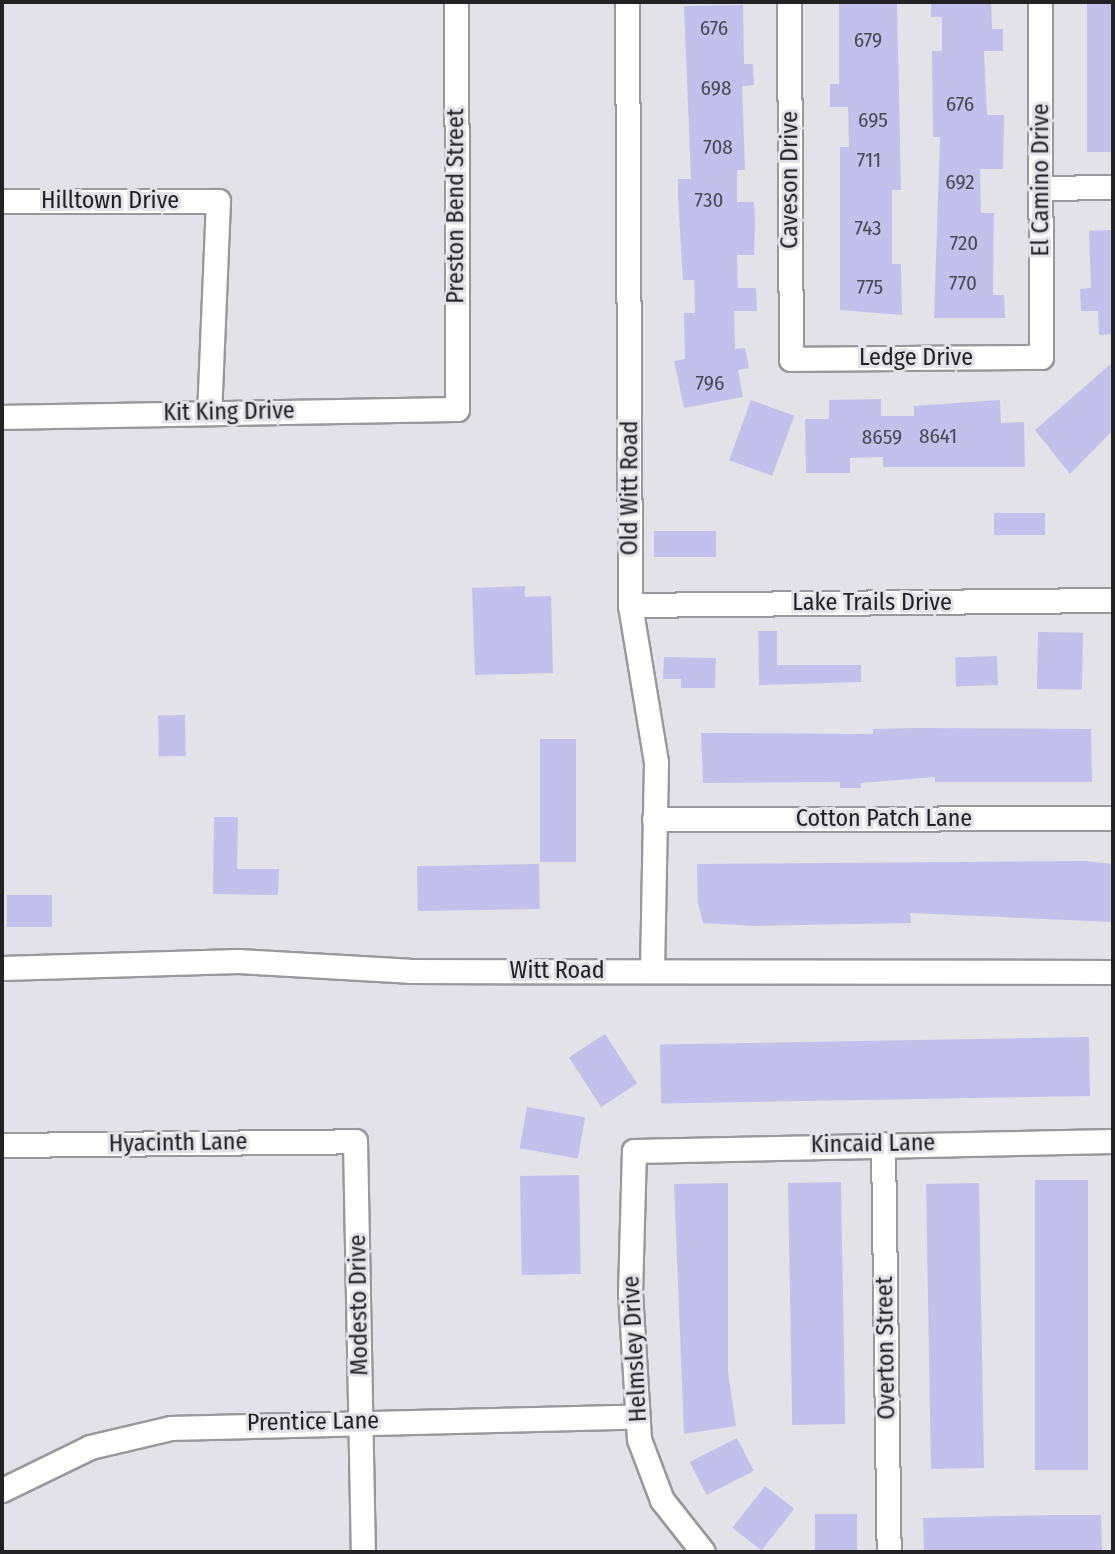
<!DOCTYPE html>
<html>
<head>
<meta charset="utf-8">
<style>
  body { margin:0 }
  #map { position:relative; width:1115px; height:1554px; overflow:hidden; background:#e2e2e8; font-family:"Fira Sans Condensed",sans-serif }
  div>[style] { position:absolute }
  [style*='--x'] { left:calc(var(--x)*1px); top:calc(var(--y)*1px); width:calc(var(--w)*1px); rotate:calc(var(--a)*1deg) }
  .building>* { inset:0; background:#c3c0ec; transform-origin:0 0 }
  .roads { filter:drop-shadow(2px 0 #98989d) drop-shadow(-2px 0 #98989d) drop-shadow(0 2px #98989d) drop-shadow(0 -2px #98989d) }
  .minor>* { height:23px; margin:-11.5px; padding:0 11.5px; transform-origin:11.5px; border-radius:11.5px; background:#fff }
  span { translate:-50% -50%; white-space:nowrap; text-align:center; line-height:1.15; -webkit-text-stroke:6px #e2e2e8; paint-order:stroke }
  .number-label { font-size:21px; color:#4a4a56 }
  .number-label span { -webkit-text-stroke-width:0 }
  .street-label { font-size:24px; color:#222224 }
  .frame { position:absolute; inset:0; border:4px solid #222224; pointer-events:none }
</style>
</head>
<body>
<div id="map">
  <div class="building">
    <div style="clip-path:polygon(839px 2px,897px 2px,901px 190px,892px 190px,892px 264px,901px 264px,902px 315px,840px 310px,840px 147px,849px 147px,848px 107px,830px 107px,830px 84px,839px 84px)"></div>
    <div style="clip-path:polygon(931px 2px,991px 2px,992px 29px,1003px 29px,1003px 51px,984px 51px,987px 115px,1004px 115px,1003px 169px,980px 169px,981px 213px,994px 213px,993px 295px,1004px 295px,1005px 318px,934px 318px,940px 137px,933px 137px,932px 51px,942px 51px,942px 17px,931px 17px)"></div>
    <div style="left:1087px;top:2px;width:26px;height:150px"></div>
    <div style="clip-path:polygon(743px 5px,744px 64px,753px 64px,754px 85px,742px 86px,745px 170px,737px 170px,737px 202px,754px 202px,755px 225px,754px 255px,737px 255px,738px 288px,756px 288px,757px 311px,734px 311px,735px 349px,745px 348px,749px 368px,738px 370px,743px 397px,684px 408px,674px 361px,685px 359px,684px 313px,695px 313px,694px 280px,683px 280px,678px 198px,678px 179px,691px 179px,684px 6px)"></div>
    <div style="clip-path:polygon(1113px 230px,1113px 334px,1099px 335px,1098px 311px,1081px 311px,1080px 289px,1091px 288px,1089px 231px)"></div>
    <div style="clip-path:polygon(1113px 362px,1113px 430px,1070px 474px,1035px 430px)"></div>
    <div style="clip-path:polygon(881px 399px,881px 416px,914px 416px,914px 406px,1000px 400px,1001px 423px,1024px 422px,1025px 467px,883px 467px,883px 457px,850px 458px,850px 473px,806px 473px,805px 419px,829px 419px,829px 400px)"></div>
    <div style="left:751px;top:400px;width:46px;height:64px;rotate:20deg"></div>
    <div style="left:1045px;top:513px;width:22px;height:51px;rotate:90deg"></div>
    <div style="left:716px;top:531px;width:26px;height:62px;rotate:90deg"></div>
    <div style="clip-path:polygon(525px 586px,525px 597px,551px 596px,553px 673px,475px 675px,472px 588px)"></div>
    <div style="clip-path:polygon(758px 631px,777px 631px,777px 665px,861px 665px,861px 682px,759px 685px)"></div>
    <div style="left:1038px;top:632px;width:45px;height:57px;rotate:1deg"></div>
    <div style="left:997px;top:656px;width:29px;height:42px;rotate:88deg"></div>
    <div style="clip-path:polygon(664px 657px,716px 658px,715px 688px,681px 688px,681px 679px,663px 679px)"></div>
    <div style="left:185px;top:715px;width:41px;height:27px;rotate:89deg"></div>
    <div style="clip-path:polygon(917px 728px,1091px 729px,1092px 782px,935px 782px,935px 777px,861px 783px,861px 788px,840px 788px,840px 782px,703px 783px,701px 733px,873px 734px,873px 729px)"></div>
    <div style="left:540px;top:739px;width:36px;height:123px"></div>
    <div style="clip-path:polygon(214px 817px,238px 817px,237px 869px,279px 869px,278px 895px,213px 894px)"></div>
    <div style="clip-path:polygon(1085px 861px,1113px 864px,1113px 922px,910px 913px,911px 923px,755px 926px,703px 923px,698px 903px,697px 864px)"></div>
    <div style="left:539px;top:864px;width:45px;height:122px;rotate:89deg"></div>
    <div style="left:52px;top:895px;width:32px;height:45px;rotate:90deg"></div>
    <div style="left:605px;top:1034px;width:59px;height:43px;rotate:57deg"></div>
    <div style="left:1089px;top:1037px;width:59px;height:429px;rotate:89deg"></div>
    <div style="left:527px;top:1107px;width:59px;height:42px;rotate:10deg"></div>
    <div style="left:579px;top:1175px;width:99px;height:59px;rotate:89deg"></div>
    <div style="left:1035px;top:1180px;width:53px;height:290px"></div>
    <div style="left:841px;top:1182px;width:242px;height:53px;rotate:89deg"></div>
    <div style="clip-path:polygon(728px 1183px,728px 1372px,736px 1426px,684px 1434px,674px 1184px)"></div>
    <div style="left:979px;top:1183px;width:285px;height:53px;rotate:89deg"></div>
    <div style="left:737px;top:1438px;width:37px;height:53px;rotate:63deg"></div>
    <div style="left:765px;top:1486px;width:37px;height:53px;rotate:38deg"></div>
    <div style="left:815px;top:1514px;width:42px;height:38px"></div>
    <div style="clip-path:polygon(1053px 1515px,1101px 1515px,1102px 1552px,924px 1552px,923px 1518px)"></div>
  </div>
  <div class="roads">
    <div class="minor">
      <div style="--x:627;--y:2;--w:603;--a:89.71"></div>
      <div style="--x:630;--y:605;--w:159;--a:80.6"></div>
      <div style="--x:656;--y:762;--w:209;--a:91.1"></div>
      <div style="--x:789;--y:2;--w:357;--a:89.7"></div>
      <div style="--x:791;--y:359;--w:250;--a:-0.5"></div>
      <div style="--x:1041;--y:357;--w:355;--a:-90.2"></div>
      <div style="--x:1041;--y:188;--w:72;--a:-0.8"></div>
      <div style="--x:2;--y:201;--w:216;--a:0"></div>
      <div style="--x:218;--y:201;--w:211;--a:92.4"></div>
      <div style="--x:2;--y:417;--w:455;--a:-1"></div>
      <div style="--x:457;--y:409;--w:407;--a:-90.1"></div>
      <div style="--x:630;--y:605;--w:483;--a:-0.6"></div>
      <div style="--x:654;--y:819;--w:459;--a:-0.1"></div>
      <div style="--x:2;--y:968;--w:236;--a:-1.7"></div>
      <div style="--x:238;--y:961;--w:171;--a:3.3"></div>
      <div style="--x:409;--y:971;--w:704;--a:0.08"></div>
      <div style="--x:883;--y:1144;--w:408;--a:89.2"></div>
      <div style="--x:2;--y:1145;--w:353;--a:-0.6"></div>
      <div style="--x:355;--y:1141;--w:411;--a:88.9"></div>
      <div style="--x:2;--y:1490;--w:98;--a:-26"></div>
      <div style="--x:90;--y:1447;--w:83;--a:-13.2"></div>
      <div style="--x:171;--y:1428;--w:465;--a:-1.4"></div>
      <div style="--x:703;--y:1552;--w:66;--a:-128.3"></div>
      <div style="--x:662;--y:1500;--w:65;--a:-110.7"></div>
      <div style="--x:639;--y:1439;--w:146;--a:-93.5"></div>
      <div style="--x:630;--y:1293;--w:142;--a:-88.4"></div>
      <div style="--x:634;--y:1151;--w:479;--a:-1.2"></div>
    </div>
  </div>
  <div class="number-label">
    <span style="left:714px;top:28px">676</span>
    <span style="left:868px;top:40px">679</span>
    <span style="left:716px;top:88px">698</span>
    <span style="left:960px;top:104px">676</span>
    <span style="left:873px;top:120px">695</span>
    <span style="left:718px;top:147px">708</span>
    <span style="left:869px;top:160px">711</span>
    <span style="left:960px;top:182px">692</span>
    <span style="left:709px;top:200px">730</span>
    <span style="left:868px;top:228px">743</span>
    <span style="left:964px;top:243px">720</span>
    <span style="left:963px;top:283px">770</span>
    <span style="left:870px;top:287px">775</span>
    <span style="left:710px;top:383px">796</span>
    <span style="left:938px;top:436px">8641</span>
    <span style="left:882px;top:437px">8659</span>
  </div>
  <div class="street-label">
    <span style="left:790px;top:180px;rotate:-90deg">Caveson Drive</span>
    <span style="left:1041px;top:180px;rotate:-90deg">El Camino Drive</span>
    <span style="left:110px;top:201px">Hilltown Drive</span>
    <span style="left:456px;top:206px;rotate:-90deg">Preston Bend Street</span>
    <span style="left:916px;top:358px">Ledge Drive</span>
    <span style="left:229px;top:412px;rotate:-1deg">Kit King Drive</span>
    <span style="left:630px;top:488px;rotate:-90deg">Old Witt Road</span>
    <span style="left:872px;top:603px">Lake Trails Drive</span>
    <span style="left:884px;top:819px">Cotton Patch Lane</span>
    <span style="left:557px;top:971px">Witt Road</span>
    <span style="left:178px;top:1143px;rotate:-1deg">Hyacinth Lane</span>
    <span style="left:873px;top:1144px;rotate:-1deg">Kincaid Lane</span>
    <span style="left:359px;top:1305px;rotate:-91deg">Modesto Drive</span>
    <span style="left:886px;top:1348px;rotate:-91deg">Overton Street</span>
    <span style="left:635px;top:1349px;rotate:-93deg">Helmsley Drive</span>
    <span style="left:313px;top:1422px;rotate:-1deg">Prentice Lane</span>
  </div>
  <div class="frame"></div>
</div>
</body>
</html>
